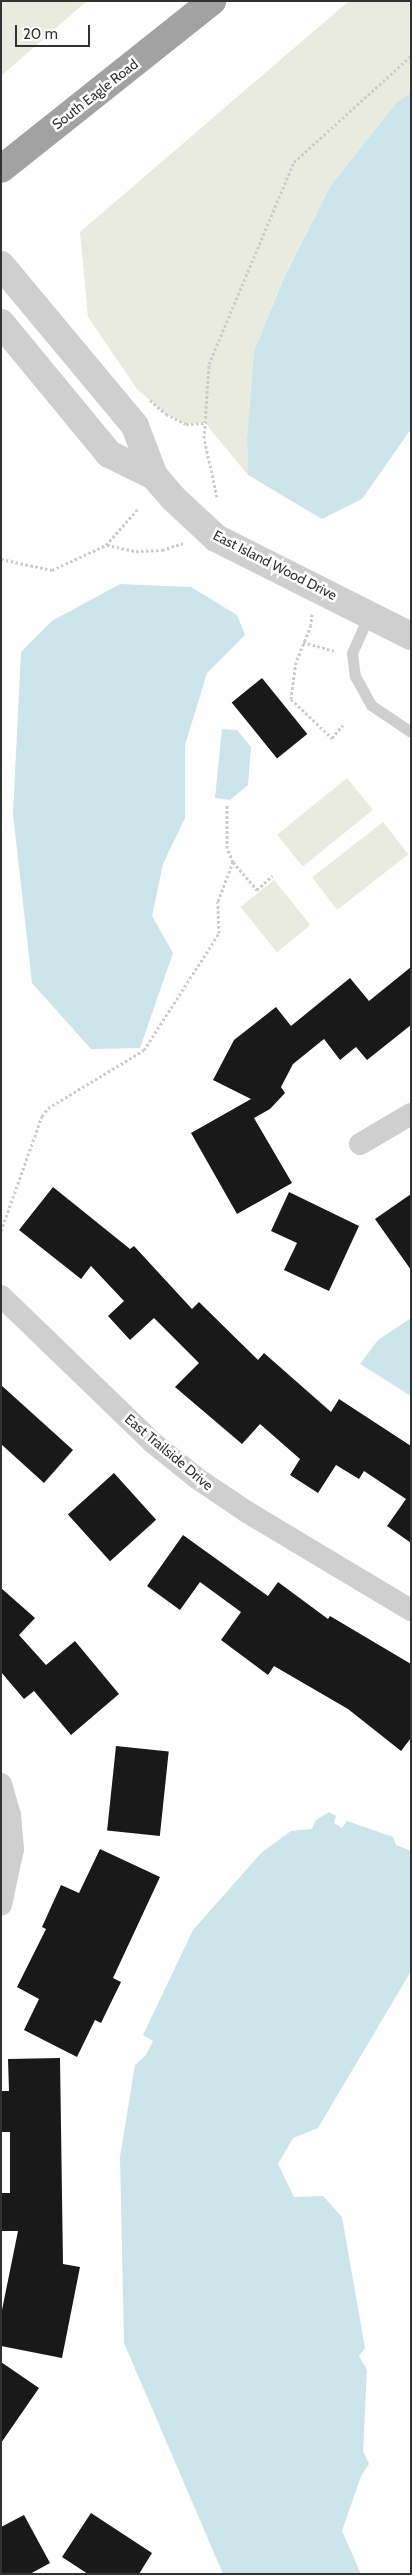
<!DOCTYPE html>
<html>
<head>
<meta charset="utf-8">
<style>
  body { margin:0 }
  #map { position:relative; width:412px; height:2575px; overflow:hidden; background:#fff; font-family:Cabin,sans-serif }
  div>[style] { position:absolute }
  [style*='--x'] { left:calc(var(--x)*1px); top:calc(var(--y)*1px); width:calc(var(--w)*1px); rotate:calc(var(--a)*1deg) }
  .green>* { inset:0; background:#e8ebde; transform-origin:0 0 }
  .water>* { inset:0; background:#cbe5eb }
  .building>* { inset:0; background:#191919; transform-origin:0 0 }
  .path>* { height:3px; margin-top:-1.5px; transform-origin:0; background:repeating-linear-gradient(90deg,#ccc 0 2.5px,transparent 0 5px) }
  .service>* { height:11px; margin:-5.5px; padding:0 5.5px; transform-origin:5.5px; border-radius:5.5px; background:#cfcfcf }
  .minor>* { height:22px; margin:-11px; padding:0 11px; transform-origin:11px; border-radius:11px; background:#cfcfcf }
  .tertiary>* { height:28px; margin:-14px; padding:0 14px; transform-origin:14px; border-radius:14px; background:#cfcfcf }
  .trunk>* { height:28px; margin:-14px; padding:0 14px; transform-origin:14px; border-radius:14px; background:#a2a2a2 }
  span { translate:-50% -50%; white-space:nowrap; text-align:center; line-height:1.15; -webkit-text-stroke:5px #fff; paint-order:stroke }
  .street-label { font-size:14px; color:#323232 }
  .frame { position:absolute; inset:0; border:2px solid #323232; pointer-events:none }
  .scale { position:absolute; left:15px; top:25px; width:75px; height:22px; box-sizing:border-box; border:2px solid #323232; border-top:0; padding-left:6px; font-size:15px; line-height:18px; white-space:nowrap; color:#323232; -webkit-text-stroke:4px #fff; paint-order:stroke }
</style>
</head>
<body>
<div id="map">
  <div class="green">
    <div style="clip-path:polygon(1px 1px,87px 1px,1px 76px)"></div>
    <div style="clip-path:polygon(349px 1px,411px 1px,411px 93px,397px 102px,331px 185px,284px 276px,254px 351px,247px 437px,248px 475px,205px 423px,186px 424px,166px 414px,137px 389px,88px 317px,80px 232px)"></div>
    <div style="left:347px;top:778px;width:41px;height:90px;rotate:51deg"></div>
    <div style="left:383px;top:822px;width:41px;height:90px;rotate:52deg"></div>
    <div style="left:274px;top:880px;width:58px;height:43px;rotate:51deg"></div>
  </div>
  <div class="water">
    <div style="clip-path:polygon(411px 93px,411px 429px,362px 499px,322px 519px,248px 475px,247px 437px,254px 351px,284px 277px,331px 185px,397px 102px)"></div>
    <div style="clip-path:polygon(120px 584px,191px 587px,237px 615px,245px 635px,207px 673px,185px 745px,185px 818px,163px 864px,152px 916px,173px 953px,140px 1048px,91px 1049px,32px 983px,13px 814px,21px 652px,52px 621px)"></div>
    <div style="clip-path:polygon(222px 729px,237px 730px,251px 747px,248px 785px,230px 800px,215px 798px)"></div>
    <div style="clip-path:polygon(411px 1318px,411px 1396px,360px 1364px,378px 1340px)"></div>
    <div style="clip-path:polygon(329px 1812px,336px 1816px,334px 1823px,342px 1828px,347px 1821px,393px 1837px,396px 1845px,409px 1850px,411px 1855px,411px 1971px,318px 2128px,293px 2138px,278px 2164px,294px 2197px,323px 2196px,342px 2217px,365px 2348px,359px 2356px,367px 2370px,363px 2451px,369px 2464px,361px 2476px,342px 2531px,361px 2574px,223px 2574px,124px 2343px,120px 2157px,135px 2065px,146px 2055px,153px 2041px,143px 2035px,193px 1930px,261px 1853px,291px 1831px,312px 1829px,316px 1820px)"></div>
  </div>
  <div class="building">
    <div style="left:262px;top:678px;width:72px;height:39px;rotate:51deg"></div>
    <div style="clip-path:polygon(411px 967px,411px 1025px,367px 1060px,356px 1047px,340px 1060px,324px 1039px,293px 1064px,281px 1087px,285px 1093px,270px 1109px,254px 1118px,292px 1183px,237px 1214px,191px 1133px,251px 1099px,213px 1080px,234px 1040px,276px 1007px,291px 1026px,350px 978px,369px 1001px)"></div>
    <div style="clip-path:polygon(53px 1187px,130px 1249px,134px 1246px,192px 1309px,199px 1302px,258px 1360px,264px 1353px,331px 1412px,339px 1399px,411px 1446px,411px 1543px,387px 1526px,406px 1499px,364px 1471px,359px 1479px,336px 1465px,318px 1493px,290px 1475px,300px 1459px,260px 1424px,242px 1444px,175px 1387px,199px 1363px,154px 1318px,130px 1340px,108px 1316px,124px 1301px,91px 1266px,81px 1279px,19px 1230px)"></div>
    <div style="clip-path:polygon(289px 1192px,359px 1226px,329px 1291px,284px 1270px,297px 1243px,271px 1231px)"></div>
    <div style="clip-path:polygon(411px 1194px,411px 1270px,375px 1219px)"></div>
    <div style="clip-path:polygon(1px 1385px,73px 1450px,44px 1483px,1px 1444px)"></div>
    <div style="left:114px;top:1473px;width:63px;height:62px;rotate:48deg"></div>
    <div style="clip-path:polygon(183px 1535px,268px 1596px,278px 1582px,328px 1619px,330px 1616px,411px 1664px,411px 1738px,401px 1751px,348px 1709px,274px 1666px,268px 1675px,221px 1640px,241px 1612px,200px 1582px,180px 1610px,147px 1586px)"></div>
    <div style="clip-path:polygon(1px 1588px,35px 1618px,19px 1635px,46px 1665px,75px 1641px,119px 1694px,71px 1735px,34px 1691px,24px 1699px,1px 1672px)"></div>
    <div style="left:116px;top:1746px;width:53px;height:85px;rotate:6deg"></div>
    <div style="clip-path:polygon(100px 1849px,160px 1877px,113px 1978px,121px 1982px,101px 2023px,95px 2020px,77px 2057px,24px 2030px,39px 1999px,17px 1987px,46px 1929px,42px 1927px,61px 1885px,79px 1893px)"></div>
    <div style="clip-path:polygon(60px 2058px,63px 2264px,80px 2267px,62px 2358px,1px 2346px,1px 2315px,18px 2231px,1px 2231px,1px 2193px,10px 2193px,10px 2132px,1px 2132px,1px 2091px,9px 2091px,8px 2059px)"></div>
    <div style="clip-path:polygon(1px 2362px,39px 2388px,1px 2443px)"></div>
    <div style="clip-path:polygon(91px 2513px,152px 2553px,139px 2574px,88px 2574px,62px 2557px)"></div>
    <div style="clip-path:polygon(24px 2515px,50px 2563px,30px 2574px,1px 2574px,1px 2527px)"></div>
  </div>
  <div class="path">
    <div style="--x:150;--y:400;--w:21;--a:41"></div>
    <div style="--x:166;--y:414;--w:22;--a:27"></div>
    <div style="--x:186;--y:424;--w:19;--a:-3"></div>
    <div style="--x:217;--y:497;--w:60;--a:-102.4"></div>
    <div style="--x:204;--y:438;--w:74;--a:-86.1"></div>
    <div style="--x:209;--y:364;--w:219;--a:-67.2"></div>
    <div style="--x:294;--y:162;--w:158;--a:-42.2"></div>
    <div style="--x:107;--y:545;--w:30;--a:12"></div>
    <div style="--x:136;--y:551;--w:26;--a:-2"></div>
    <div style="--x:162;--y:550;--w:22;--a:-18"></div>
    <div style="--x:1;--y:559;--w:52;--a:12.2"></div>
    <div style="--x:52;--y:570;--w:60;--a:-24.8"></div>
    <div style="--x:106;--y:545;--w:48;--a:-48.4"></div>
    <div style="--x:312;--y:614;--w:11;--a:95"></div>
    <div style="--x:311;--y:625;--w:40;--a:112"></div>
    <div style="--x:296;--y:662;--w:37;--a:98"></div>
    <div style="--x:291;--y:699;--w:57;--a:43.6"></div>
    <div style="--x:332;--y:738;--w:17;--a:-50"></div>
    <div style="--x:303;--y:642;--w:32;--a:16"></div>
    <div style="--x:233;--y:862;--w:37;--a:49"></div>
    <div style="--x:257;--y:890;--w:21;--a:-43"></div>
    <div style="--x:1;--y:1231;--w:122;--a:-70.4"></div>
    <div style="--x:42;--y:1116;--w:10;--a:-53"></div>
    <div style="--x:48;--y:1108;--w:112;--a:-31.1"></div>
    <div style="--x:144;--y:1050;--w:139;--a:-57.3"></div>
    <div style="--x:219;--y:933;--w:32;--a:-92"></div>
    <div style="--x:218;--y:901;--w:42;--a:-69"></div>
    <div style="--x:233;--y:862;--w:15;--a:-113"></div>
    <div style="--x:227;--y:848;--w:44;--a:-90"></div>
  </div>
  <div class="service">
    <div style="--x:369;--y:615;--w:42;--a:114.1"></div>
    <div style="--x:352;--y:653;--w:23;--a:83"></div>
    <div style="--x:355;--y:676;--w:33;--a:61"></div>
    <div style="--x:371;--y:705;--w:48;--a:34"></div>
  </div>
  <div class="minor">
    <div style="--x:360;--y:1144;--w:59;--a:-30.5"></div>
    <div style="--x:1;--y:1296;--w:210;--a:44"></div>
    <div style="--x:152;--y:1442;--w:59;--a:38.8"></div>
    <div style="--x:198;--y:1479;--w:59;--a:34"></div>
    <div style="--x:247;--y:1512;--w:191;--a:30.9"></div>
    <div style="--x:1;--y:1784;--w:32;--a:74"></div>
    <div style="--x:10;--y:1815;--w:34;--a:85"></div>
    <div style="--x:13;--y:1849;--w:57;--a:102.1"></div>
  </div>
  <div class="tertiary">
    <div style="--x:1;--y:265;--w:209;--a:50.2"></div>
    <div style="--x:135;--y:426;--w:53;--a:69.2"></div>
    <div style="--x:154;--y:476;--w:30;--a:49"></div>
    <div style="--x:174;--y:499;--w:57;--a:42.9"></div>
    <div style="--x:216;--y:538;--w:218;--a:26.7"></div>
    <div style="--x:1;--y:323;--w:170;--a:50.5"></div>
    <div style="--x:109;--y:454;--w:50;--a:26.1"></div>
  </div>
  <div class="trunk">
    <div style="--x:1;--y:169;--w:270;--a:-38.5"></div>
  </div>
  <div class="street-label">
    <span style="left:95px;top:94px;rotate:-38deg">South Eagle Road</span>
    <span style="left:275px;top:565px;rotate:27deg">East Island Wood Drive</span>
    <span style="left:169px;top:1452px;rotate:40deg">East Trailside Drive</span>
  </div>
  <div class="frame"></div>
  <div class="scale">20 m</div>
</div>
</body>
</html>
